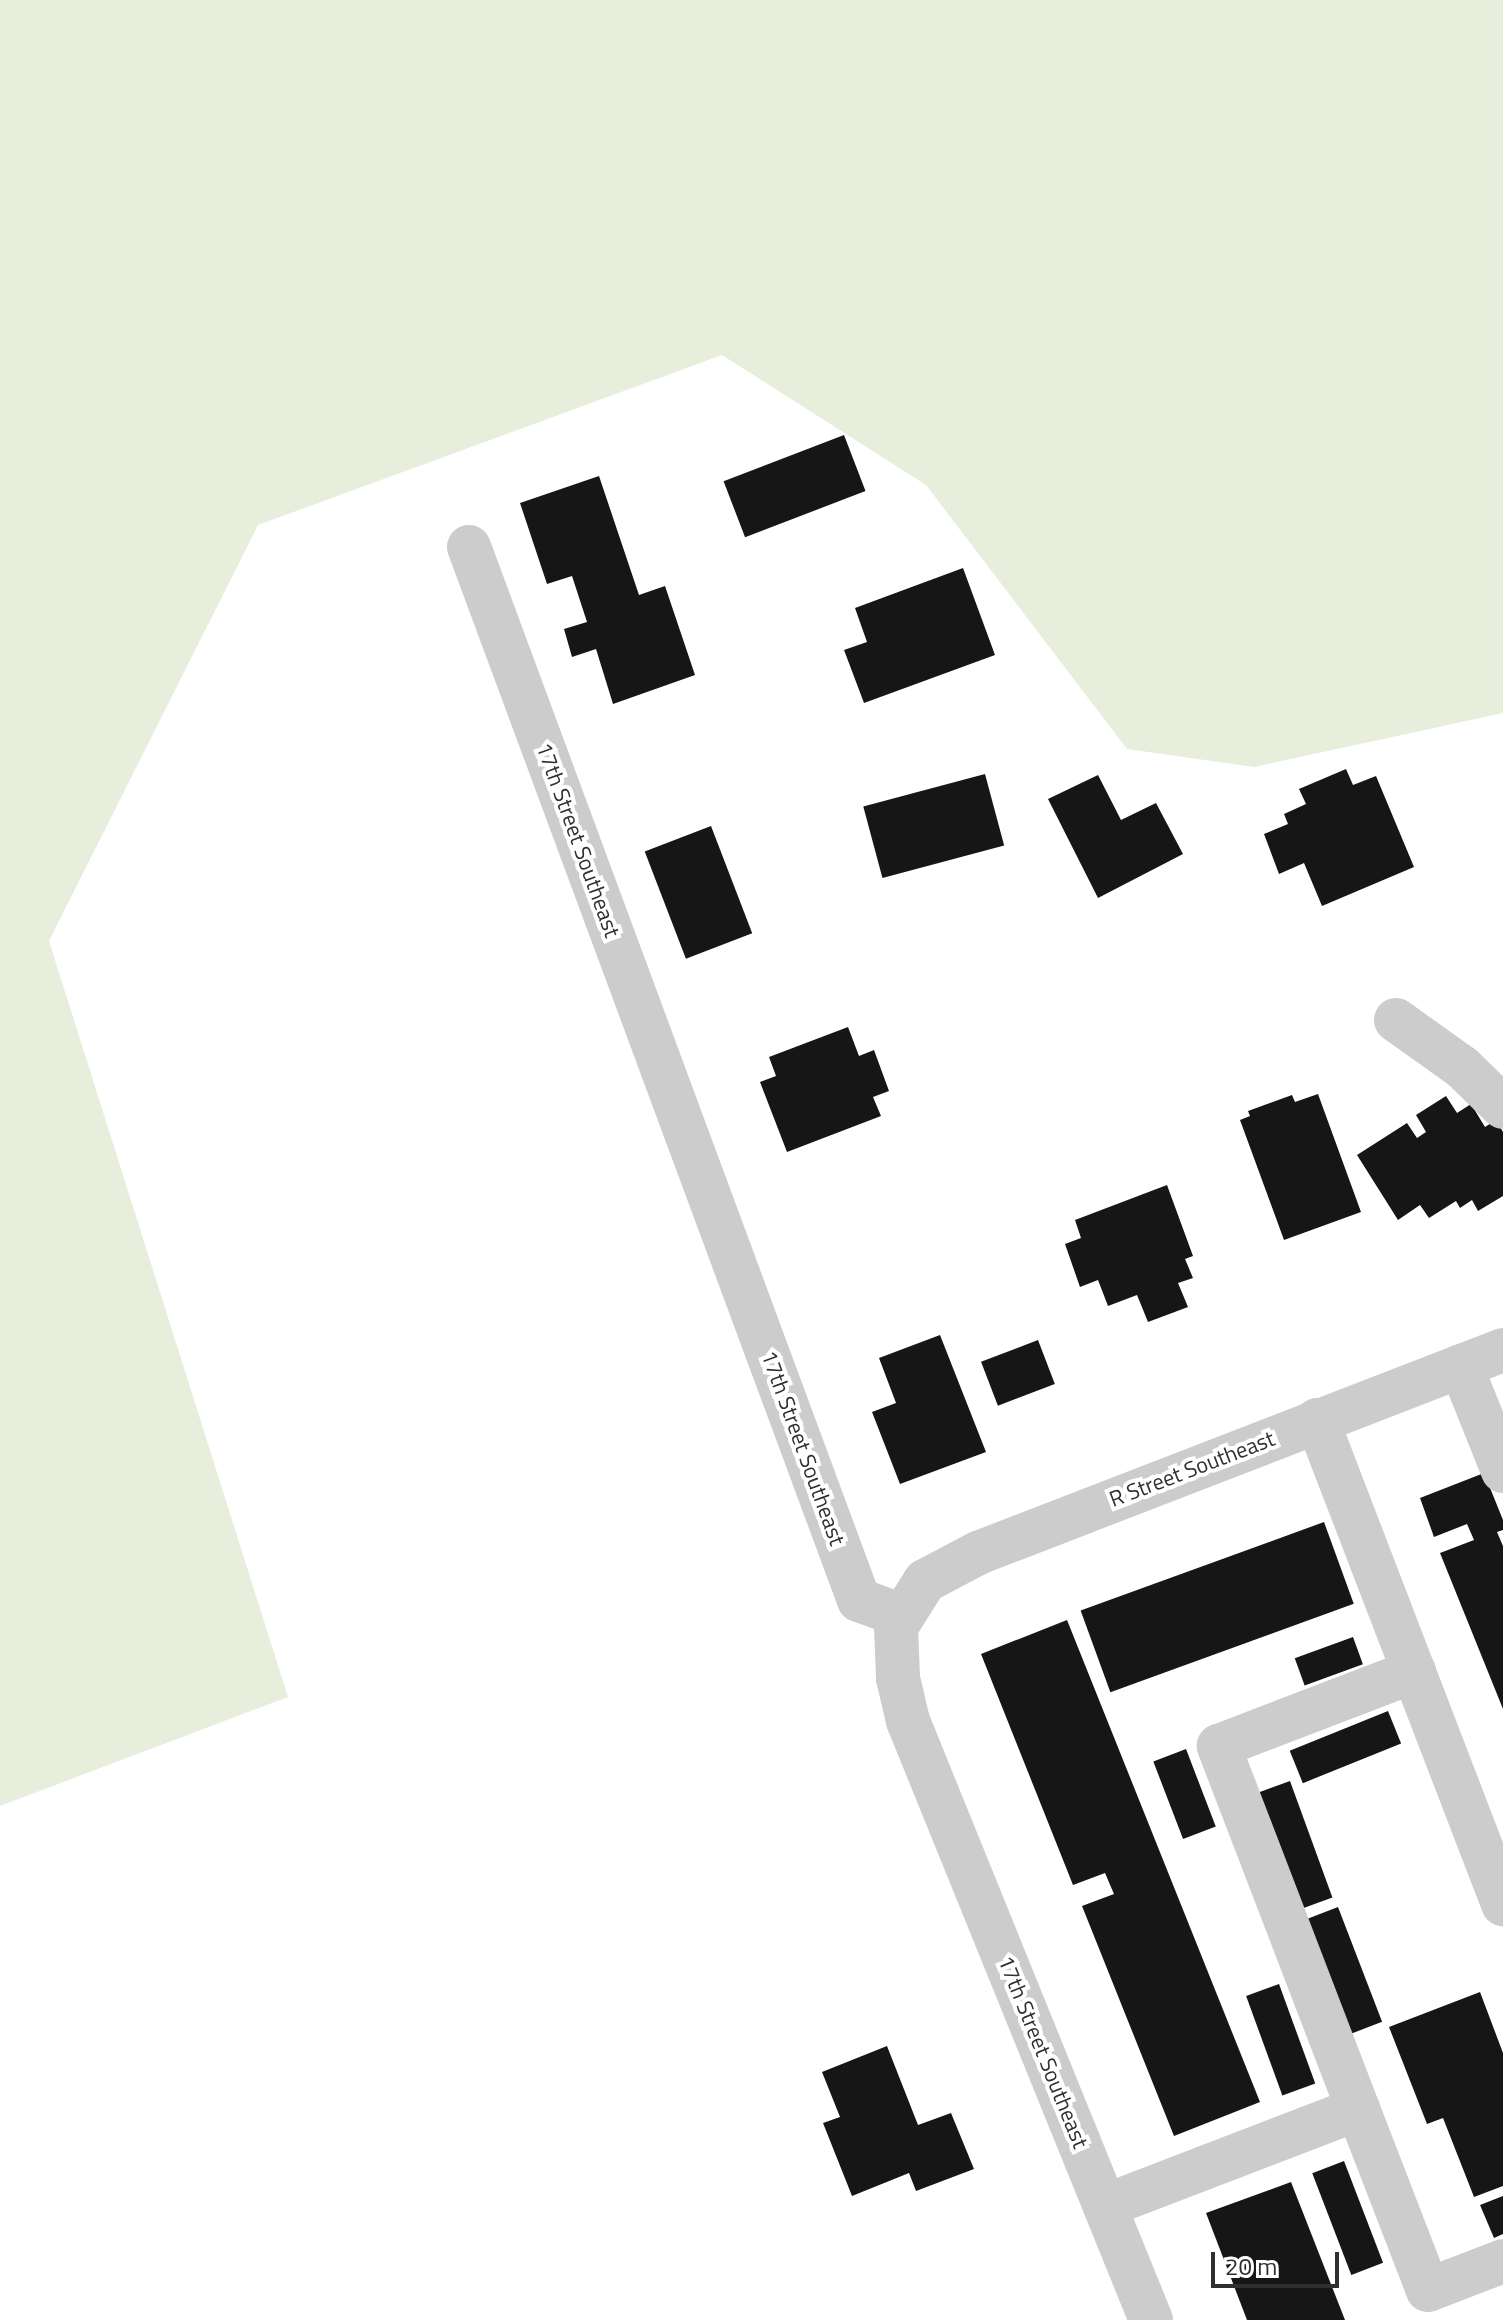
<!DOCTYPE html>
<style>
body{margin:0}
#map{position:relative;width:1503px;height:2320px;overflow:hidden;background:#fff;font-family:"Titillium Web",sans-serif}
div>[style]{position:absolute}
[style*='--x']{left:calc(var(--x)*1px);top:calc(var(--y)*1px);width:calc(var(--w)*1px);rotate:calc(var(--a)*1deg)}
.green>*{inset:0;background:#e7eedc}
.building>*{inset:0;background:#161616;transform-origin:0 0}
.minor>*{height:44px;margin:-22px;padding:0 22px;transform-origin:22px;border-radius:22px;background:#ccc}
span{translate:-50% -50%;white-space:nowrap;text-align:center;line-height:1.15;-webkit-text-stroke:8px #fff;paint-order:stroke}
.street-label{font-size:22px;color:#2f2f2f}
.scale{position:absolute;left:1211px;top:2252px;width:128px;height:36px;box-sizing:border-box;border:4px solid #2f2f2f;border-top:0;padding-left:10px;font-size:24px;line-height:28px;white-space:nowrap;color:#2f2f2f;-webkit-text-stroke:6px #fff;paint-order:stroke}
</style>
<div id="map">
<div class="green">
<div style="clip-path:polygon(0 0,1503px 0,1503px 713px,1254px 767px,1127px 749px,926px 485px,722px 355px,258px 525px,49px 941px,288px 1697px,0 1806px)"></div>
</div>
<div class="building">
<div style="left:844px;top:435px;width:60px;height:129px;rotate:69deg"></div>
<div style="clip-path:polygon(599px 476px,639px 595px,665px 586px,695px 675px,613px 704px,596px 649px,572px 657px,564px 629px,587px 622px,572px 576px,547px 584px,520px 503px)"></div>
<div style="clip-path:polygon(963px 568px,995px 655px,864px 703px,844px 650px,867px 642px,855px 608px)"></div>
<div style="clip-path:polygon(1346px 769px,1353px 785px,1376px 776px,1414px 867px,1322px 906px,1304px 863px,1279px 874px,1264px 834px,1288px 824px,1284px 814px,1306px 804px,1299px 789px)"></div>
<div style="left:985px;top:774px;width:74px;height:126px;rotate:75deg"></div>
<div style="clip-path:polygon(1098px 775px,1121px 820px,1156px 803px,1183px 854px,1098px 898px,1048px 799px)"></div>
<div style="left:711px;top:826px;width:115px;height:71px;rotate:69deg"></div>
<div style="clip-path:polygon(848px 1027px,859px 1056px,874px 1050px,889px 1091px,873px 1097px,881px 1116px,787px 1152px,760px 1082px,776px 1076px,769px 1057px)"></div>
<div style="clip-path:polygon(1318px 1094px,1361px 1212px,1284px 1240px,1240px 1120px,1250px 1116px,1248px 1111px,1292px 1095px,1295px 1102px)"></div>
<div style="clip-path:polygon(1446px 1096px,1457px 1113px,1471px 1104px,1485px 1127px,1496px 1120px,1503px 1132px,1503px 1196px,1478px 1211px,1472px 1200px,1460px 1208px,1456px 1201px,1429px 1218px,1420px 1205px,1398px 1220px,1357px 1155px,1407px 1123px,1417px 1138px,1426px 1132px,1416px 1115px)"></div>
<div style="clip-path:polygon(1167px 1185px,1193px 1256px,1185px 1259px,1193px 1278px,1178px 1283px,1188px 1307px,1148px 1322px,1137px 1295px,1108px 1306px,1098px 1280px,1080px 1287px,1065px 1244px,1081px 1238px,1075px 1220px)"></div>
<div style="clip-path:polygon(940px 1335px,986px 1452px,900px 1484px,872px 1412px,896px 1403px,879px 1358px)"></div>
<div style="left:1038px;top:1340px;width:47px;height:61px;rotate:69deg"></div>
<div style="clip-path:polygon(1484px 1473px,1503px 1520px,1503px 1530px,1497px 1532px,1503px 1546px,1503px 1709px,1440px 1553px,1474px 1540px,1467px 1524px,1434px 1537px,1420px 1498px)"></div>
<div style="left:1324px;top:1522px;width:87px;height:259px;rotate:70deg"></div>
<div style="clip-path:polygon(1067px 1620px,1260px 2102px,1174px 2136px,1082px 1906px,1114px 1894px,1105px 1873px,1073px 1885px,981px 1654px)"></div>
<div style="left:1353px;top:1637px;width:29px;height:62px;rotate:70deg"></div>
<div style="left:1388px;top:1711px;width:35px;height:106px;rotate:68deg"></div>
<div style="left:1186px;top:1749px;width:83px;height:35px;rotate:69deg"></div>
<div style="left:1290px;top:1781px;width:124px;height:35px;rotate:70deg"></div>
<div style="left:1338px;top:1907px;width:123px;height:34px;rotate:69deg"></div>
<div style="left:1279px;top:1984px;width:106px;height:35px;rotate:70deg"></div>
<div style="clip-path:polygon(1480px 1992px,1503px 2053px,1503px 2186px,1474px 2197px,1443px 2118px,1427px 2124px,1389px 2027px)"></div>
<div style="clip-path:polygon(887px 2046px,918px 2125px,951px 2113px,974px 2169px,916px 2191px,909px 2173px,852px 2196px,823px 2123px,840px 2117px,822px 2072px)"></div>
<div style="left:1344px;top:2161px;width:109px;height:34px;rotate:69deg"></div>
<div style="clip-path:polygon(1291px 2182px,1345px 2320px,1247px 2320px,1206px 2213px)"></div>
<div style="clip-path:polygon(1503px 2196px,1503px 2234px,1494px 2238px,1480px 2205px)"></div>
</div>
<div class="minor">
<div style="--x:469;--y:547;--w:1123;--a:69.68"></div>
<div style="--x:859;--y:1600;--w:44;--a:20.1"></div>
<div style="--x:1396;--y:1020;--w:81;--a:35.5"></div>
<div style="--x:1462;--y:1067;--w:57;--a:44.3"></div>
<div style="--x:1461;--y:1366;--w:113;--a:68.2"></div>
<div style="--x:1317;--y:1420;--w:519;--a:68.98"></div>
<div style="--x:1358;--y:2109;--w:389;--a:-111"></div>
<div style="--x:1219;--y:1746;--w:209;--a:-21"></div>
<div style="--x:1105;--y:2206;--w:271;--a:-21"></div>
<div style="--x:1358;--y:2109;--w:194;--a:68.9"></div>
<div style="--x:1428;--y:2290;--w:80;--a:-21.1"></div>
<div style="--x:1151;--y:2320;--w:646;--a:-112.08"></div>
<div style="--x:908;--y:1721;--w:44;--a:-103.1"></div>
<div style="--x:898;--y:1678;--w:51;--a:-92.2"></div>
<div style="--x:896;--y:1627;--w:54;--a:-57.8"></div>
<div style="--x:925;--y:1581;--w:60;--a:-27.8"></div>
<div style="--x:978;--y:1553;--w:563;--a:-21.14"></div>
</div>
<div class="street-label">
<span style="left:578px;top:840px;rotate:70deg">17th Street Southeast</span>
<span style="left:803px;top:1448px;rotate:70deg">17th Street Southeast</span>
<span style="left:1192px;top:1469px;rotate:-21deg">R Street Southeast</span>
<span style="left:1043px;top:2052px;rotate:68deg">17th Street Southeast</span>
</div>
<div class="scale">20 m</div>
</div>
